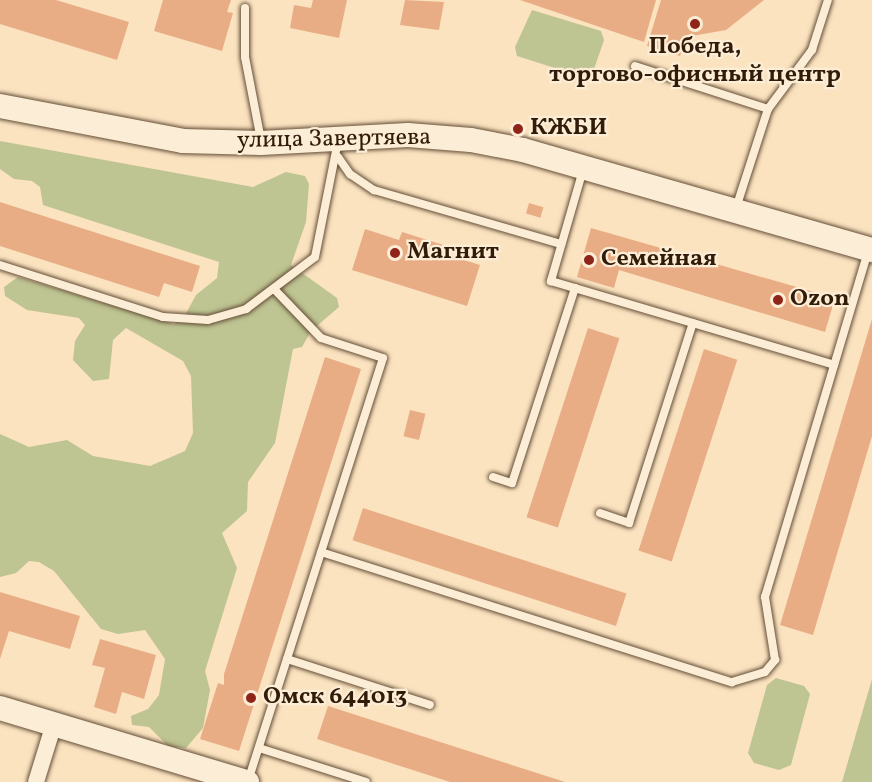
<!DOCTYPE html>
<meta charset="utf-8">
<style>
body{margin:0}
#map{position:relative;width:872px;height:782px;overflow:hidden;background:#fbe3c0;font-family:Vollkorn,serif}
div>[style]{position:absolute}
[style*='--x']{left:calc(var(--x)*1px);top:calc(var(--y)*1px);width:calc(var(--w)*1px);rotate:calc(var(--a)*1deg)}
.green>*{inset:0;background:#bec492}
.building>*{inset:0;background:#e9ad85;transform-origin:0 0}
.roads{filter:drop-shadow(0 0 2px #644e37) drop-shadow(0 0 2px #644e37)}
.lane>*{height:8px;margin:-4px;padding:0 4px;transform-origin:4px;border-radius:4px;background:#fcedd6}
.street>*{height:16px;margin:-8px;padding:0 8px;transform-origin:8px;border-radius:8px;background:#fcedd6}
.secondary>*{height:24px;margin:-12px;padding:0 12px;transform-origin:12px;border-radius:12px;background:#fcedd6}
.dots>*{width:16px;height:16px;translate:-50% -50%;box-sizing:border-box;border:3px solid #fcedd6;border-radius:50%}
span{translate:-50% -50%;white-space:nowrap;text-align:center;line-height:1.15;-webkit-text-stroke:4.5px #fcedd6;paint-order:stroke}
.poi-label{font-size:24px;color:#321c09;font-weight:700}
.left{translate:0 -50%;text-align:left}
.street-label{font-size:24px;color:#321c09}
</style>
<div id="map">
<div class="green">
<div style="clip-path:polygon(532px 10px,601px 31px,604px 40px,592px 75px,583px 77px,517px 56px,515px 47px)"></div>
<div style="clip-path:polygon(0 141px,253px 187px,286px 172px,305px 176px,309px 184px,306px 222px,291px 265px,337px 298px,339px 307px,311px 331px,302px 347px,293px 349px,275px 443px,248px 482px,247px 511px,222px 533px,237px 568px,205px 671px,210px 690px,203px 728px,186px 748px,168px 746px,149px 727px,132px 725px,131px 716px,148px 709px,159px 695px,165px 659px,145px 630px,118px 634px,101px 629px,54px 571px,39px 562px,29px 561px,16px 573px,0 577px,0 434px,29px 447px,67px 440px,93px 456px,150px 466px,185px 451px,193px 433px,191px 376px,183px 361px,126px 328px,113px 340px,109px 379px,93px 381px,73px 360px,75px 341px,85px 325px,79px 318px,27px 310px,5px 296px,4px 287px,18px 277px,174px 324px,183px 319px,196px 295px,217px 278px,219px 262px,43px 205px,40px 187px,32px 181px,14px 179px,0 169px)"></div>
<div style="clip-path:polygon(776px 678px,804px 686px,810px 694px,791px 765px,779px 770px,754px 763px,748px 753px,767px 685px)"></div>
<div style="clip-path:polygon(872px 679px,872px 782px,842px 782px)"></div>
</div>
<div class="building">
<div style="clip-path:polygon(0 0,56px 0,129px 22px,117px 60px,0 24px)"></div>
<div style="clip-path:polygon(163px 0,231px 0,227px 12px,233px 13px,222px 51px,154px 31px)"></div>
<div style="clip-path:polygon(313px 0,347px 0,339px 38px,290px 28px,294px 5px,311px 8px)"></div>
<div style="clip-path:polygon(405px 0,444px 2px,439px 30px,400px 25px)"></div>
<div style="clip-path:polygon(520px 0,656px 0,644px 42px)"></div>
<div style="clip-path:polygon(661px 0,764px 0,726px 30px,686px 37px,680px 56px,647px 46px)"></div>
<div style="clip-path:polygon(0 202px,200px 266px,192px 292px,164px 283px,159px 297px,0 246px)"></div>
<div style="left:529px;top:203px;width:15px;height:11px;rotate:16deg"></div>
<div style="clip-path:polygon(591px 228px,835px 298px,825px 332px,619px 270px,614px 288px,577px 277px)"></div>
<div style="clip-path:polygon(365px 229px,399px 240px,402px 232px,450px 247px,448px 255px,480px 265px,467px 306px,352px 270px)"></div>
<div style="clip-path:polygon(872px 319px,872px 436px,813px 635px,780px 625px)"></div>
<div style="left:588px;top:328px;width:33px;height:199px;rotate:18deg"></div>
<div style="left:704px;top:349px;width:35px;height:212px;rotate:18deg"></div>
<div style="clip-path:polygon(325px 357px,361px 369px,239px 751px,200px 739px,218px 683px,224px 685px,224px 674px)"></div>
<div style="left:410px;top:410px;width:16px;height:27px;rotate:14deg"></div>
<div style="left:363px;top:508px;width:277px;height:34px;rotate:18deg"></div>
<div style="clip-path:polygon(0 592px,80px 616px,70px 649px,9px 631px,0 659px)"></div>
<div style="clip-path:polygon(100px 639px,156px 655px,144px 699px,122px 692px,116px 714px,94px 707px,105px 668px,92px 665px)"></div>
<div style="clip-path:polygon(328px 706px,565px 782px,450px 782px,341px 747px,317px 739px)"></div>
</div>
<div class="roads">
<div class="lane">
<div style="--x:245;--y:8;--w:49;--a:90"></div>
<div style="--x:245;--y:57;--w:85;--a:79.1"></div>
<div style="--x:635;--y:66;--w:140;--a:17.9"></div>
<div style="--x:338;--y:157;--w:21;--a:55"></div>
<div style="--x:350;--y:174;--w:29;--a:34"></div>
<div style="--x:374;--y:190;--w:195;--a:16.1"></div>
<div style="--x:583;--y:170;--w:116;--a:106.1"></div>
<div style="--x:551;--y:281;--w:295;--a:16.5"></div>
<div style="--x:736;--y:208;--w:104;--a:-72.1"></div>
<div style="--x:768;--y:109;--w:74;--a:-53.3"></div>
<div style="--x:812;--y:50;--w:52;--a:-72.3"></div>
<div style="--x:0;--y:265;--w:171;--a:17.7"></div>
<div style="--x:163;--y:317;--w:45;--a:3.8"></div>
<div style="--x:208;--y:320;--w:40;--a:-16"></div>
<div style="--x:246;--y:309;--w:86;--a:-37"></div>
<div style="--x:315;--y:257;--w:118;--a:-78.8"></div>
<div style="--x:275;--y:290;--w:66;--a:46.2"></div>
<div style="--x:321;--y:338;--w:65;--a:17.9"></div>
<div style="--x:383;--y:358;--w:316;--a:107.7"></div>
<div style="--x:493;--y:477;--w:20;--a:18"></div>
<div style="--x:512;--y:483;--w:205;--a:-72.1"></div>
<div style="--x:600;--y:513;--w:31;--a:19"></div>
<div style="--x:629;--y:523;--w:210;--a:-72.3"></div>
<div style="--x:321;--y:552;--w:431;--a:17.6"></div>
<div style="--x:732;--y:682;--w:34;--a:-17"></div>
<div style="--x:765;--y:672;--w:16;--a:-50"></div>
<div style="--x:775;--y:660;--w:64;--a:-99"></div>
<div style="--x:765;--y:597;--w:360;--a:-73.4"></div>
<div style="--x:259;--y:748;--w:112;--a:17.6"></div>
<div style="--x:248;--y:781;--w:128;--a:-72.3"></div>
<div style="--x:287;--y:659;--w:150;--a:17.8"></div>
</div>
<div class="street">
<div style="--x:36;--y:782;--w:61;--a:-72.8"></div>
</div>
<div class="secondary">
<div style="--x:0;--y:106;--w:186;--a:10.8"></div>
<div style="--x:183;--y:141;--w:78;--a:1.5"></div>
<div style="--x:261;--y:143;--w:147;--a:-3.1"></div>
<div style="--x:408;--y:135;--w:63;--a:4.5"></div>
<div style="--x:471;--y:140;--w:53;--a:10.9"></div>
<div style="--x:523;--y:150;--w:363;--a:16"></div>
<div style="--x:0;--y:708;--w:258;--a:16.7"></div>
</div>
</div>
<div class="dots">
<div style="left:695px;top:24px;background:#8f2418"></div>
<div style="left:518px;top:129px;background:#8f2418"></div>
<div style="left:395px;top:253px;background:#8f2418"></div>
<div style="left:589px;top:260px;background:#8f2418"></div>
<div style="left:778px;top:300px;background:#8f2418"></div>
<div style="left:251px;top:698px;background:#8f2418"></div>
</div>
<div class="poi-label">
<span style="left:695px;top:62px">Победа,<br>торгово-офисный центр</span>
<span class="left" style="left:530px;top:129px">КЖБИ</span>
<span class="left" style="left:407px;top:253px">Магнит</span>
<span class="left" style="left:601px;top:260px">Семейная</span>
<span class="left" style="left:790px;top:300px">Ozon</span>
<span class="left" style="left:263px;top:698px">Омск 644013</span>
</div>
<div class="street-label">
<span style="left:334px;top:140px;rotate:-1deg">улица Завертяева</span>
</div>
</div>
